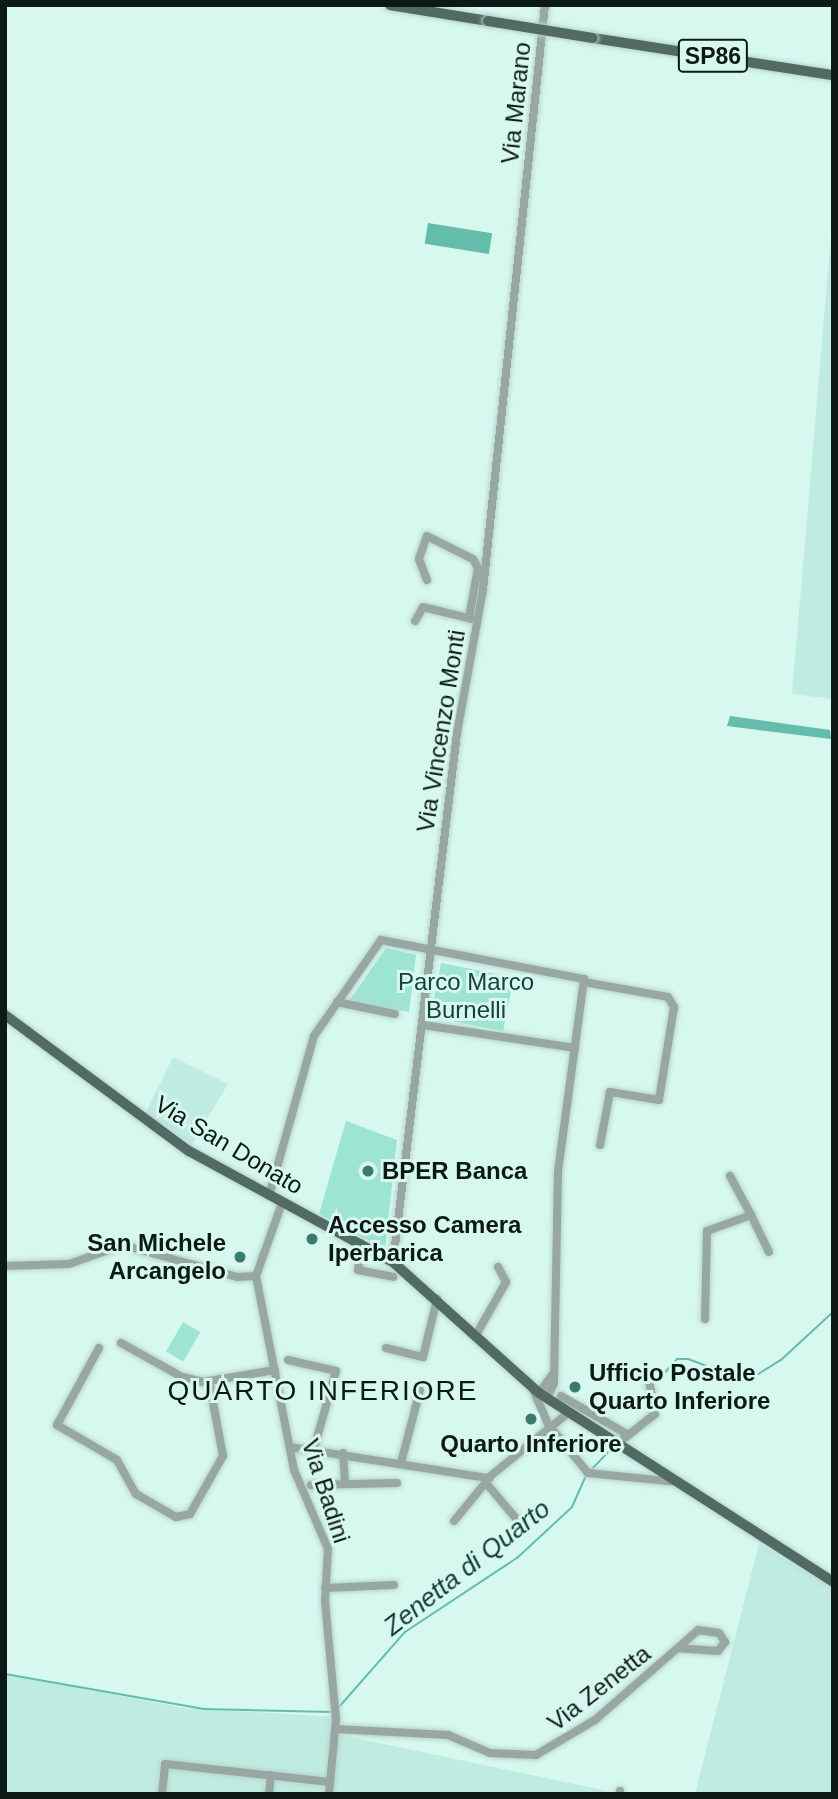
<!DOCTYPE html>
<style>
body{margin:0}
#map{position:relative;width:838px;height:1799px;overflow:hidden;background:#d6f8ef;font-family:Arial,sans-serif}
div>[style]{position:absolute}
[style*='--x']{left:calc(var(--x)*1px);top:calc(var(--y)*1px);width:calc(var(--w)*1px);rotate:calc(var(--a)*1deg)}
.built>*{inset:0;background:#c0ebe0}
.green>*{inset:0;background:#9ee4d3;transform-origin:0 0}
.water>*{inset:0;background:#64bdaa;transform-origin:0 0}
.stream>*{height:2px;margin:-1px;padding:0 1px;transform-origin:1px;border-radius:1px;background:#64bdaa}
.roads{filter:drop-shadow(0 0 2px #b6d4cc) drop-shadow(0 0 2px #b6d4cc)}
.minor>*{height:8px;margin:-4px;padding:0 4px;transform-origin:4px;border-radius:4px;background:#99a7a3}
.major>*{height:10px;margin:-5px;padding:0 5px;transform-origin:5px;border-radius:5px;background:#516b64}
.bridges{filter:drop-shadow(0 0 2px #b6d4cc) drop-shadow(0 0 2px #b6d4cc)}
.major-bridge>*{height:10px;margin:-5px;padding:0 5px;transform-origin:5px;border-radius:5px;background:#516b64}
.dots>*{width:19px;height:19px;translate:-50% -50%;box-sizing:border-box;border:4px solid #d6f8ef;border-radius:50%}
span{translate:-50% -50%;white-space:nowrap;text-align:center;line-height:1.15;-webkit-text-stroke:6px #d6f8ef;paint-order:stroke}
.shield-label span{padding:2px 5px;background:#d6f8ef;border:2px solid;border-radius:5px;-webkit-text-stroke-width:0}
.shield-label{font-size:23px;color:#0d1916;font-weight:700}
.street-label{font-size:24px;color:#0d1916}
.park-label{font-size:24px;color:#184139}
.poi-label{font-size:24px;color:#0d1916;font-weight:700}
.left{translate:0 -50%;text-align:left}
.right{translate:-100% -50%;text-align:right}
.water-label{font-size:26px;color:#113b32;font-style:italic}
.quarter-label{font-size:28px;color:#0d1916;letter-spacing:2px}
.frame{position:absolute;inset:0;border:7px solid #0d1916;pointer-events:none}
</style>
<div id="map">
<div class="built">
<div style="clip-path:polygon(833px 213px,833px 699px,792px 694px)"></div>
<div style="clip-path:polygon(173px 1057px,228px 1084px,192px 1144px,145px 1114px)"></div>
<div style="clip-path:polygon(759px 1544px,833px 1589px,833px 1794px,695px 1794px)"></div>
<div style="clip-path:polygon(7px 1674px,185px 1708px,337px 1717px,336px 1734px,622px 1794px,5px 1794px)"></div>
</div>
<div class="green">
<div style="clip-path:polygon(386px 948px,416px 955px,409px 1012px,349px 1001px)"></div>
<div style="left:441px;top:963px;width:74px;height:55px;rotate:11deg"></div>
<div style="clip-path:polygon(346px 1121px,397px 1140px,385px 1249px,319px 1214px)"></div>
<div style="left:183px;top:1322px;width:20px;height:34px;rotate:30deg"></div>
</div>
<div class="water">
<div style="left:428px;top:223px;width:65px;height:21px;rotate:9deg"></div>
<div style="clip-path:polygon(730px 716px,830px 730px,831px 739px,727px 726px)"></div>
</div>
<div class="stream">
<div style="--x:660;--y:1378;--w:25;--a:-48"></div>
<div style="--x:677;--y:1359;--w:11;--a:0"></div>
<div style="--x:688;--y:1359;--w:63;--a:20.4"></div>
<div style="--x:747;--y:1381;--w:40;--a:-32"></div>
<div style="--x:781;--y:1360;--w:71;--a:-42.7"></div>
<div style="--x:590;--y:1471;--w:30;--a:-46"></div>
<div style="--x:5;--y:1674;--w:202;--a:10"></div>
<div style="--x:204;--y:1709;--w:128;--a:1.3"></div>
<div style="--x:339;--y:1707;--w:100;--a:-48.7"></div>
<div style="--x:405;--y:1632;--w:134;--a:-33.5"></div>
<div style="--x:517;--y:1558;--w:75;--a:-42.8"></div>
<div style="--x:572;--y:1507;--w:35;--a:-66"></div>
</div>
<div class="roads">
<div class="minor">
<div style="--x:427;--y:580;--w:22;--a:-111"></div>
<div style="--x:419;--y:559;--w:24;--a:-71"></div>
<div style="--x:427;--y:536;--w:51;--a:26.6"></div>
<div style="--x:473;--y:559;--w:10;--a:61"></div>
<div style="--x:478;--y:568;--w:51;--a:100.2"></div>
<div style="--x:415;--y:621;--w:16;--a:-60"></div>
<div style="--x:423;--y:607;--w:50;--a:13.8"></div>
<div style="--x:584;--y:982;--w:85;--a:10.1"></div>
<div style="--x:668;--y:997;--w:12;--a:59"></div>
<div style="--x:674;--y:1007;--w:94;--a:99.2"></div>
<div style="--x:659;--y:1100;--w:50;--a:-170.7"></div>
<div style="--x:610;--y:1092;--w:54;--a:100.7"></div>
<div style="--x:337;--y:1002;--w:59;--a:11.7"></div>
<div style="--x:423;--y:1025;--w:154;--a:8.6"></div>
<div style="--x:730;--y:1176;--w:44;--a:61.7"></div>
<div style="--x:269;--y:1196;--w:166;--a:-74.3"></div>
<div style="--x:314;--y:1036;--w:117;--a:-55.1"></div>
<div style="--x:381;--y:940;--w:207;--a:10.9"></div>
<div style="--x:584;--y:979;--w:195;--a:97.7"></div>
<div style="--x:558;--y:1172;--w:211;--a:91.1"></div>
<div style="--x:554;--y:1383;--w:17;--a:115"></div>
<div style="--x:282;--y:1203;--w:77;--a:109.6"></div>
<div style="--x:256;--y:1276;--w:198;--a:78.9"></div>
<div style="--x:294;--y:1470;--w:86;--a:66.7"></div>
<div style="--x:328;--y:1549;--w:52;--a:93.3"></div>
<div style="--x:325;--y:1601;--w:119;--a:84.7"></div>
<div style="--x:336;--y:1719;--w:75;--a:95.3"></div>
<div style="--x:361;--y:1243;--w:27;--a:96"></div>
<div style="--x:358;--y:1270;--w:36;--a:11"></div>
<div style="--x:393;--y:1262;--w:533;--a:-83.1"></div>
<div style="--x:457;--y:733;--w:145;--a:-79.7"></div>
<div style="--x:483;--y:590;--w:588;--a:-83.95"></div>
<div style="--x:5;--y:1266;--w:64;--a:-1.8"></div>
<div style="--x:69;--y:1264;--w:57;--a:-19.4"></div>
<div style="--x:123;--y:1245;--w:118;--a:15.7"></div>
<div style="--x:237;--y:1277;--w:19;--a:-3"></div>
<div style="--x:705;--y:1319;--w:88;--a:-88.7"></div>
<div style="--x:707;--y:1231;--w:47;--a:-20"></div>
<div style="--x:751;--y:1215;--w:41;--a:64.1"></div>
<div style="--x:476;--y:1335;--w:61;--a:-60.5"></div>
<div style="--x:506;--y:1282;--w:17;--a:-118"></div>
<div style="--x:121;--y:1343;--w:70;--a:29.1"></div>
<div style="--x:182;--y:1377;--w:22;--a:13"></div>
<div style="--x:203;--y:1382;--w:73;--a:-9.5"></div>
<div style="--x:99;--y:1348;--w:88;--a:118.6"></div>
<div style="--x:57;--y:1425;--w:69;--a:30.3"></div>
<div style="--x:117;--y:1460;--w:39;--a:61"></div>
<div style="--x:136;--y:1494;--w:46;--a:29.9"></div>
<div style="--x:176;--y:1517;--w:14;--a:-12"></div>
<div style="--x:190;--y:1514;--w:67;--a:-60.4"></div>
<div style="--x:223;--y:1456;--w:76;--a:-100.6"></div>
<div style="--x:386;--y:1348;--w:38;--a:14"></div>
<div style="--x:423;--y:1357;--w:60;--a:-76.4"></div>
<div style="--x:288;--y:1360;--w:49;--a:12.9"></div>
<div style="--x:336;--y:1371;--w:80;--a:105.9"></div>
<div style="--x:532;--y:1387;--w:40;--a:66.6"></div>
<div style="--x:548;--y:1424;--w:63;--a:50.8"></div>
<div style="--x:588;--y:1473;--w:88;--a:5.8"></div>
<div style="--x:539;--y:1393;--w:22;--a:-54"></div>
<div style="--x:561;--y:1396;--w:74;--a:30"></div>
<div style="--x:617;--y:1444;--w:48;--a:-38.3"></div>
<div style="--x:655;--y:1414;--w:40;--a:-100"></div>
<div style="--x:290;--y:1447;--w:200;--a:8.9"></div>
<div style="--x:488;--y:1478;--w:103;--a:-39.1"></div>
<div style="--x:343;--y:1453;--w:30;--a:86"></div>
<div style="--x:401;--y:1463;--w:75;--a:-75.4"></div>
<div style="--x:486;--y:1483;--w:51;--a:49.8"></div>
<div style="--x:311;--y:1485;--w:86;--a:-1.3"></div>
<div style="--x:454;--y:1521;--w:58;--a:-50.6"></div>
<div style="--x:325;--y:1588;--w:69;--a:-2.5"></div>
<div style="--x:335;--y:1729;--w:113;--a:3"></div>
<div style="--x:448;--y:1735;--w:46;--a:23.2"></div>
<div style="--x:490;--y:1753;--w:46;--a:2.5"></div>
<div style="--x:536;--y:1755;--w:69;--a:-30.7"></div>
<div style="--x:595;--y:1720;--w:137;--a:-41.1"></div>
<div style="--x:698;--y:1630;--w:21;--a:8"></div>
<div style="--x:719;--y:1633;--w:11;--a:56"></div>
<div style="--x:725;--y:1642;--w:11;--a:128"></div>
<div style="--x:718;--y:1651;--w:39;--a:-176"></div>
<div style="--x:162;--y:1794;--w:30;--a:-84"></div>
<div style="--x:165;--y:1764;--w:166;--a:6.2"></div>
<div style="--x:269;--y:1794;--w:19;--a:-84"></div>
<div style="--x:620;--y:1794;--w:3;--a:-90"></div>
</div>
<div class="major">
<div style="--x:390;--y:5;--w:99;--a:9.3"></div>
<div style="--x:593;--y:38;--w:243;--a:8.8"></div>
<div style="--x:5;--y:1015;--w:229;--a:36.5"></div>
<div style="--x:189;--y:1151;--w:232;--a:28.6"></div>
<div style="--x:393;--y:1262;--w:196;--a:41.9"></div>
<div style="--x:539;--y:1393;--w:350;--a:32.7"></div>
</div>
</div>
<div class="bridges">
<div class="major-bridge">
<div style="--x:488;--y:21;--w:106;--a:9.2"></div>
</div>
</div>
<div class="dots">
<div style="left:368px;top:1171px;background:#397c6e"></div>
<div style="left:312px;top:1239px;background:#397c6e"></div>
<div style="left:240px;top:1257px;background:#397c6e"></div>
<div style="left:575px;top:1387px;background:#397c6e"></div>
<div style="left:531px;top:1419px;background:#397c6e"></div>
</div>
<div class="shield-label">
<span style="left:713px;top:56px">SP86</span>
</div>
<div class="street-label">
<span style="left:516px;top:103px;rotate:-84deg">Via Marano</span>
<span style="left:441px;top:731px;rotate:-81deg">Via Vincenzo Monti</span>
<span style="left:229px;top:1145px;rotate:31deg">Via San Donato</span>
<span style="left:326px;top:1491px;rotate:72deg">Via Badini</span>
<span style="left:599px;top:1688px;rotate:-38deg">Via Zenetta</span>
</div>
<div class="park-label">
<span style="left:466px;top:996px">Parco Marco<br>Burnelli</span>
</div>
<div class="poi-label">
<span class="left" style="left:382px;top:1171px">BPER Banca</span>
<span class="left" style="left:328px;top:1239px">Accesso Camera<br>Iperbarica</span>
<span class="right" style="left:226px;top:1257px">San Michele<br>Arcangelo</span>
<span class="left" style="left:589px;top:1387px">Ufficio Postale<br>Quarto Inferiore</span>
<span style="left:531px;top:1444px">Quarto Inferiore</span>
</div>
<div class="water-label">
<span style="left:467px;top:1568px;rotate:-38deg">Zenetta di Quarto</span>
</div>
<div class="quarter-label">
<span style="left:323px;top:1391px">QUARTO INFERIORE</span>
</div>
<div class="frame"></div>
</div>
